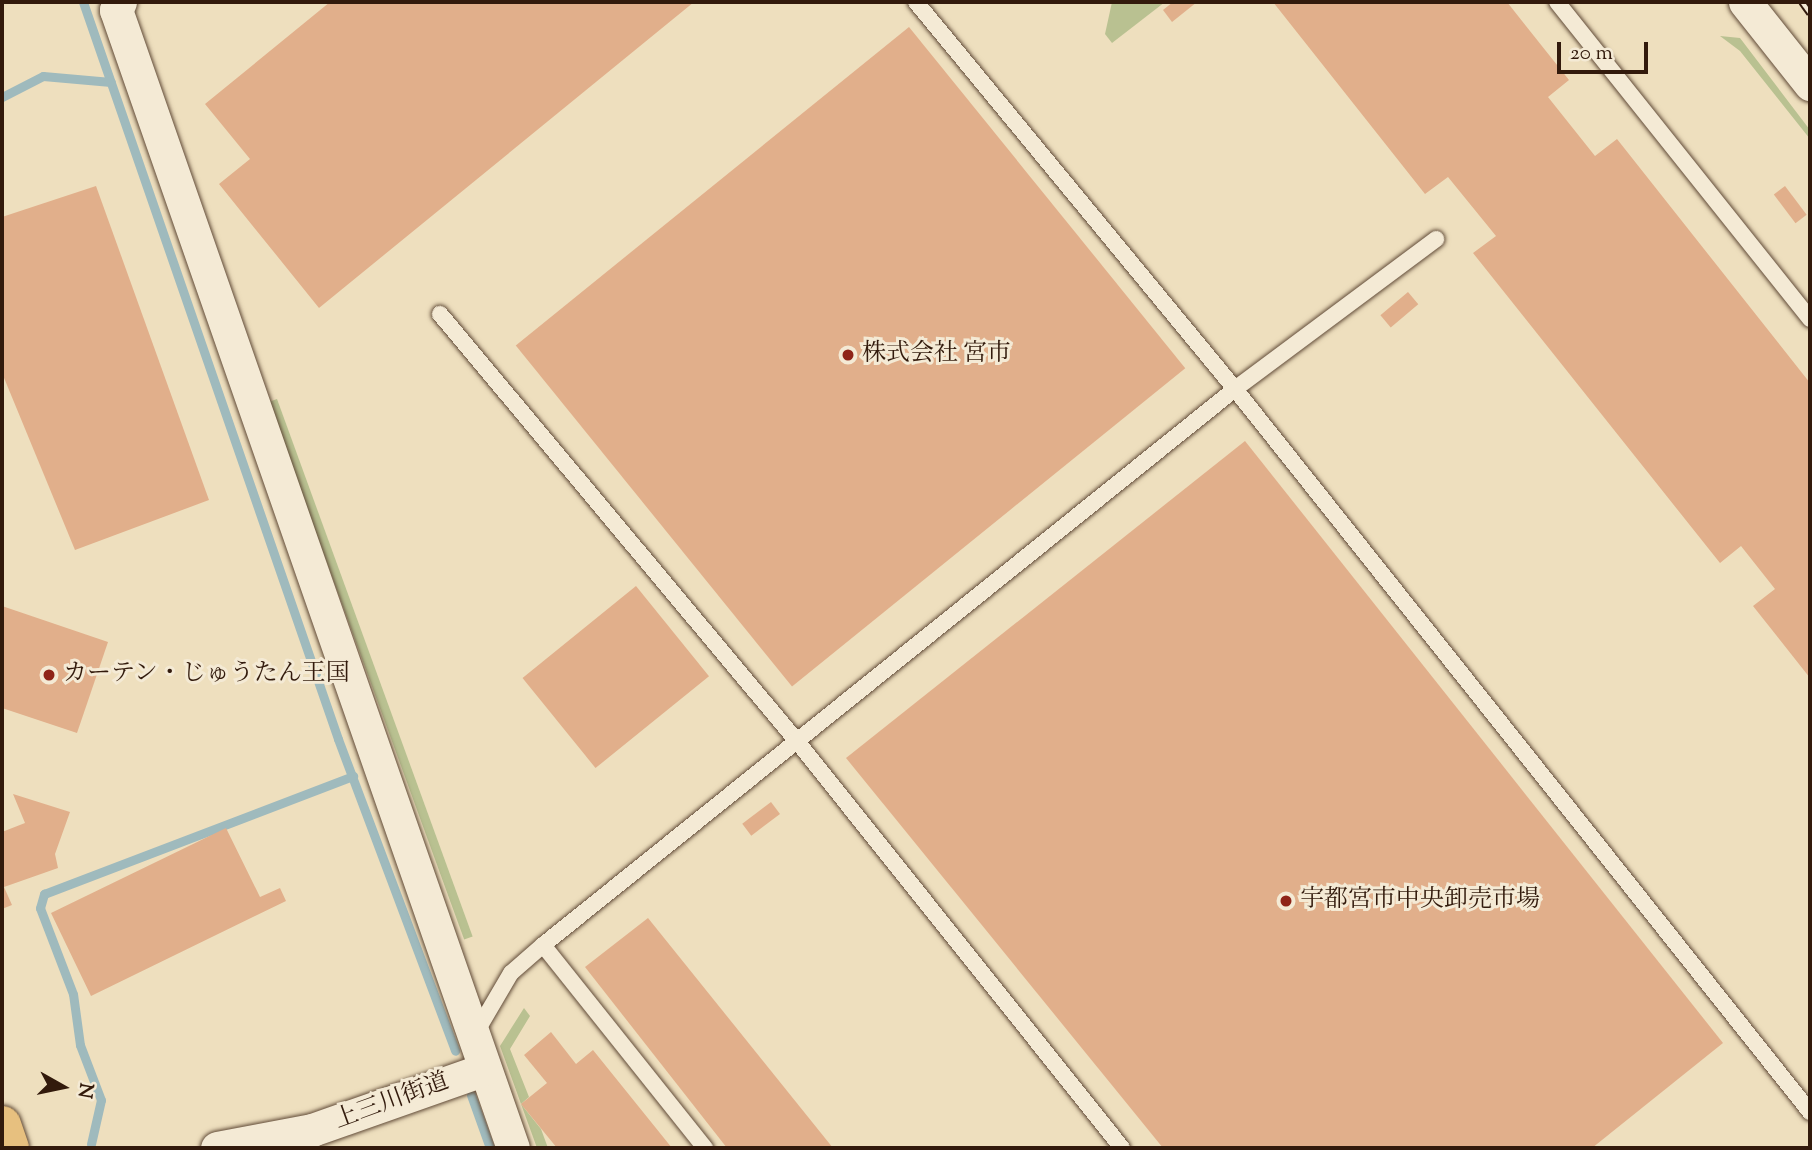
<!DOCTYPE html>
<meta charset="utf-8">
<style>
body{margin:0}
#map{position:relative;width:1812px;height:1150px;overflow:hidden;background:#eedfbe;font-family:"Sorts Mill Goudy","Noto Serif JP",serif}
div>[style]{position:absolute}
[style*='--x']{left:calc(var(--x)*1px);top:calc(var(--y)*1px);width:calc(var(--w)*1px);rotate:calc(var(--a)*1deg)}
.green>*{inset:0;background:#b9c191;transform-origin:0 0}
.stream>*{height:9px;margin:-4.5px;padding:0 4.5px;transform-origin:4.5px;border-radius:4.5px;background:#9fbabd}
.building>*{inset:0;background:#e1af8b;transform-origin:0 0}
.roads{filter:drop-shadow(0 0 2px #614b38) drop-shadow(0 0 2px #614b38)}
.lane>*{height:16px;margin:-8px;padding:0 8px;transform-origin:8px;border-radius:8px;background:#f4ead5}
.street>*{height:33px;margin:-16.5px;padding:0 16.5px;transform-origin:16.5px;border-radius:16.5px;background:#f4ead5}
.highway>*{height:38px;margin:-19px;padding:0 19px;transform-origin:19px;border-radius:19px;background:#e7c07f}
.rail>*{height:8px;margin-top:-4px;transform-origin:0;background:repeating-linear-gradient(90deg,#f4ead5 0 16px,#321a0c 0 32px);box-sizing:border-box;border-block:2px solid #321a0c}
.dots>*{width:19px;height:19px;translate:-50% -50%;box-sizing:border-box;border:4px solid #f4ead5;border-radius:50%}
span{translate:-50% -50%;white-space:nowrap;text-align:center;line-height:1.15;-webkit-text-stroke:6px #f4ead5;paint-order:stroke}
.poi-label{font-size:24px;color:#321a0c}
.left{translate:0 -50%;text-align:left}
.street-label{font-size:24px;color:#321a0c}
.frame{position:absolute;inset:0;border:4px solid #321a0c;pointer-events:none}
.north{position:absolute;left:28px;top:1052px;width:70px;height:70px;-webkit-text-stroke:5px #f4ead5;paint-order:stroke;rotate:99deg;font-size:19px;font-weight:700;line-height:28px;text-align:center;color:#321a0c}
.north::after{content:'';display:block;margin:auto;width:24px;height:32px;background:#321a0c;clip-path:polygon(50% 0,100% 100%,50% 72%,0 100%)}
.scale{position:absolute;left:1557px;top:42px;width:91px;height:32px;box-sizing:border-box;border:4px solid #321a0c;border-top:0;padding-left:9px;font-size:21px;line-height:24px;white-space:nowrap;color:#321a0c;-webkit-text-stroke:5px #f4ead5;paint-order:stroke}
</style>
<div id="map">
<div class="green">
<div style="clip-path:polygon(1112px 2px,1165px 2px,1112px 43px,1105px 34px)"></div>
<div style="clip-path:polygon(1720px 36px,1740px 38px,1810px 130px,1810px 139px,1740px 51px)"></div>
<div style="left:277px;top:399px;width:572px;height:9px;rotate:70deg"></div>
<div style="clip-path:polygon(524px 1008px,530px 1016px,510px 1049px,529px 1097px,521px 1104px,541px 1129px,548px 1148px,537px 1148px,500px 1046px)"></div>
</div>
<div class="stream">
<div style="--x:83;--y:2;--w:780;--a:70.91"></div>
<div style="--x:338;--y:739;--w:333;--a:69.4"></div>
<div style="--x:2;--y:97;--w:46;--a:-27.1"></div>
<div style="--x:43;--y:76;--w:68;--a:5"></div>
<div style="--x:471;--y:1095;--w:56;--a:70.3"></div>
<div style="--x:91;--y:1144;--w:45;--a:-77.2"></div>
<div style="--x:101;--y:1100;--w:59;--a:-110.9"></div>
<div style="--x:80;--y:1045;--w:51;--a:-97.8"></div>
<div style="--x:73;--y:994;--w:92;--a:-111"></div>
<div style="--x:40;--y:908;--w:15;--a:-74"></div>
<div style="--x:44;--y:894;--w:331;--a:-20.9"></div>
</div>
<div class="building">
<div style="clip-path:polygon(330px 2px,694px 2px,319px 308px,219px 184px,250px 159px,205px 104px)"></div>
<div style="clip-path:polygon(1173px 2px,1197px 2px,1172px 22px,1163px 10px)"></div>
<div style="clip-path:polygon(1273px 2px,1507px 2px,1569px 80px,1548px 97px,1595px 156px,1617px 139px,1810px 383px,1810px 678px,1753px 606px,1775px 589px,1741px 546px,1720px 563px,1473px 253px,1496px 236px,1448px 177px,1425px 194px)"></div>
<div style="left:909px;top:27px;width:439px;height:506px;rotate:51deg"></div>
<div style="clip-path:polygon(96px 186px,209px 500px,75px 550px,2px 373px,2px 217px)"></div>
<div style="left:1785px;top:186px;width:36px;height:14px;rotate:53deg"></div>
<div style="left:1408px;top:292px;width:16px;height:36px;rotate:50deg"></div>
<div style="clip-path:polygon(1245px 441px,1723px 1043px,1592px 1148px,1163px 1148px,846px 758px)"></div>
<div style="left:636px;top:586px;width:116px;height:146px;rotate:51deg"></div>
<div style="clip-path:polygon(2px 606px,108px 642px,77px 733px,2px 708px)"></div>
<div style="clip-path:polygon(13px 794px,70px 812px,55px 854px,58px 868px,4px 887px,12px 905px,2px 909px,2px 832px,25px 823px)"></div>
<div style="left:771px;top:802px;width:15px;height:36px;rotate:53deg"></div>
<div style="clip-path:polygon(226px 828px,260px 897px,280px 888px,286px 901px,91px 996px,51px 913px)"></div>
<div style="clip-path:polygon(648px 918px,833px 1148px,727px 1148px,585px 967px)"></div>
<div style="clip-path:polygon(551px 1032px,576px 1064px,593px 1050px,672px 1148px,557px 1148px,521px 1104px,547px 1083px,524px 1055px)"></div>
</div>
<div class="roads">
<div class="lane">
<div style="--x:916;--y:2;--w:502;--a:50.5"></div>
<div style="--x:1235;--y:389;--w:924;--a:51.5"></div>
<div style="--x:1557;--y:2;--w:406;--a:51.4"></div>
<div style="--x:440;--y:314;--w:555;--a:50.12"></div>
<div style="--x:796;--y:740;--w:522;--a:51.37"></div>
<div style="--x:543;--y:945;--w:260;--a:51.4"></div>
<div style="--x:474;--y:1036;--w:73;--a:-59.6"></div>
<div style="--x:511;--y:973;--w:43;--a:-41.2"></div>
<div style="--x:543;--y:945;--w:888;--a:-38.78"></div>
<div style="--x:1235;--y:389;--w:251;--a:-36.7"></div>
</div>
<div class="street">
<div style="--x:120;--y:2;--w:9;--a:117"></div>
<div style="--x:116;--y:10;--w:1205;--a:70.77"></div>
<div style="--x:1745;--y:2;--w:105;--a:51.6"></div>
<div style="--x:217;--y:1148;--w:97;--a:-10.7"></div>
<div style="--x:312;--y:1130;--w:183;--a:-19.4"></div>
</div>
<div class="highway">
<div style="--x:2;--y:1125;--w:24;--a:71"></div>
</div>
</div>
<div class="rail">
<div style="--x:1802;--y:2;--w:14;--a:54"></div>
</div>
<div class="dots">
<div style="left:848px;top:355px;background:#8f2418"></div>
<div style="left:49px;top:675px;background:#8f2418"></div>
<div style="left:1286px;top:901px;background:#8f2418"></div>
</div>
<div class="poi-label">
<span class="left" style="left:862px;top:355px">株式会社 宮市</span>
<span class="left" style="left:63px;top:675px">カーテン・じゅうたん王国</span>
<span class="left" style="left:1300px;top:901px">宇都宮市中央卸売市場</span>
</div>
<div class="street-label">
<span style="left:392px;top:1102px;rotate:-20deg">上三川街道</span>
</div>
<div class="frame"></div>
<div class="north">N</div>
<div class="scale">20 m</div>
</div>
